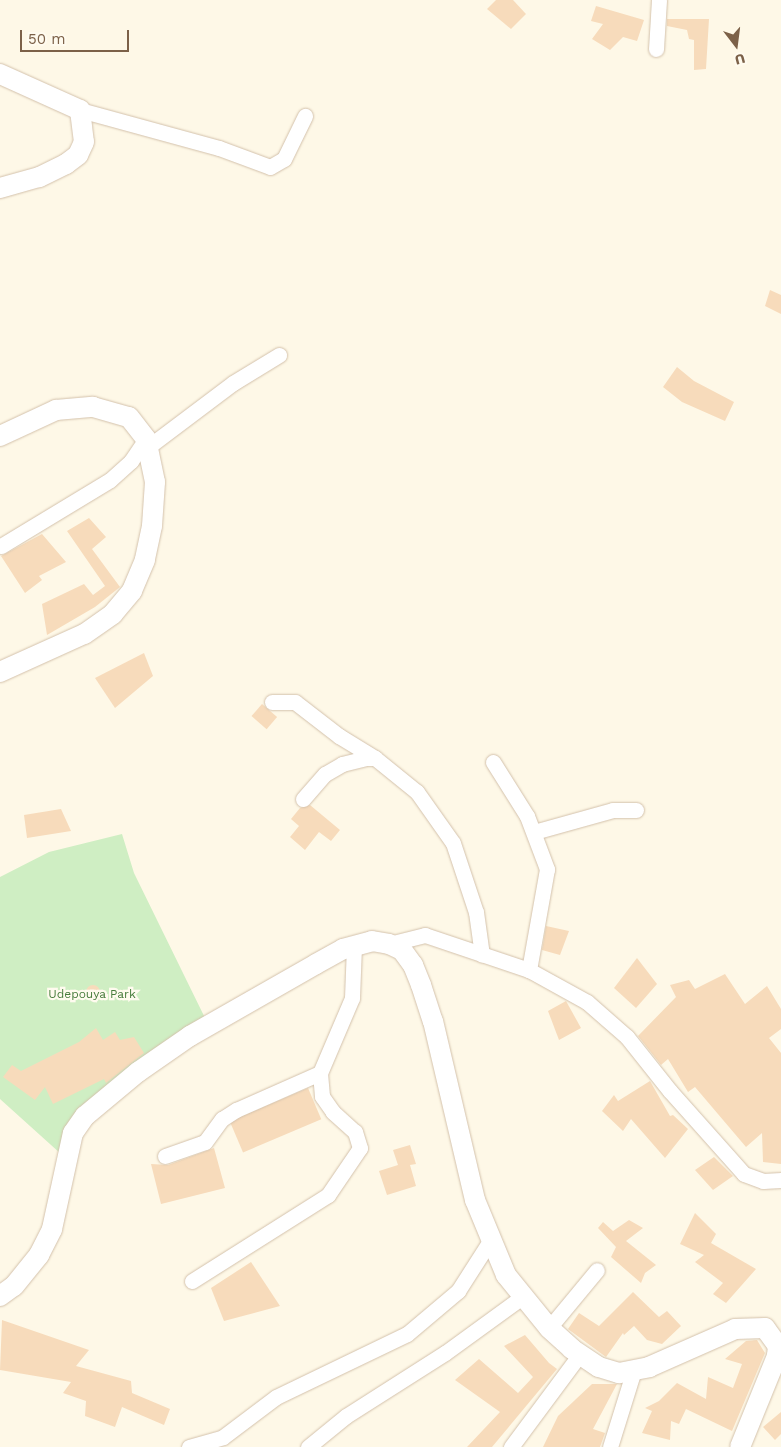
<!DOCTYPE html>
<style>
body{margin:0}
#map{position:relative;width:781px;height:1447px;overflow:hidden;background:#fef8e7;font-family:"Work Sans",sans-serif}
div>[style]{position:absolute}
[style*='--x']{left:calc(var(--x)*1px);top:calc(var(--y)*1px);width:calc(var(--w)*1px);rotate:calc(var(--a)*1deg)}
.green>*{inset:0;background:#cfeec3}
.building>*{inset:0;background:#f7dbbb;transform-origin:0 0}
.round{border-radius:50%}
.roads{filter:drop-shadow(0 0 1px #d3c1ab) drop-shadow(0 0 1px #d3c1ab)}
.street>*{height:15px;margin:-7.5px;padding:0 7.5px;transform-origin:7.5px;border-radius:7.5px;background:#fff}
.secondary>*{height:20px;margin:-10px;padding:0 10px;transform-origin:10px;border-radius:10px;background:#fff}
span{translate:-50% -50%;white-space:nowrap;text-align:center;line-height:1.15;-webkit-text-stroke:4.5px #fffbef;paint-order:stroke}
.park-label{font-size:12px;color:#477c3c}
.north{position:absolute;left:711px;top:20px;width:50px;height:50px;-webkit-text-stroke:4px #fffbef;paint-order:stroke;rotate:165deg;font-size:14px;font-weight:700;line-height:20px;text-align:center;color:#7c6148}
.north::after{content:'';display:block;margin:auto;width:18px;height:22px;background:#7c6148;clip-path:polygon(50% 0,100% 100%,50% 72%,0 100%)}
.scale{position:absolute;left:20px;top:30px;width:109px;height:22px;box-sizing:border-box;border:2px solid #7c6148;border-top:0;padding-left:6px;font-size:15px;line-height:18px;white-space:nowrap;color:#7c6148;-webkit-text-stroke:4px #fffbef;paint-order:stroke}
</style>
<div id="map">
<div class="green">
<div style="clip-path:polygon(122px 834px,134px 873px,206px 1020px,135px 1079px,61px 1154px,0 1099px,0 877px,49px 852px)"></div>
</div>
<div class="building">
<div style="clip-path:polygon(496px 0,513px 0,526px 14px,511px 29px,487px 9px)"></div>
<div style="clip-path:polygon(596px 6px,644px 20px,637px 41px,623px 37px,610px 50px,592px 39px,603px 24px,591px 21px)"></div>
<div style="clip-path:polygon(667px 19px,709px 19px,706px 69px,694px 70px,694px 40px,689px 39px,687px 30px,667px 26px)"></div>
<div style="clip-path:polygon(770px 290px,781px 295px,781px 314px,765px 306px)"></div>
<div style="clip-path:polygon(677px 367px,694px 381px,734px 402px,725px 421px,682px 402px,663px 387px)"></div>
<div style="clip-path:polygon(89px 518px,106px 537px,92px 549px,120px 587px,95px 607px,47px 635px,42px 604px,84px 584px,93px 595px,105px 586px,67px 531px)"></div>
<div style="clip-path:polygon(42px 534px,66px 562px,39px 576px,42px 580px,25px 593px,1px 556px)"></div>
<div style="clip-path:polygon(144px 653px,153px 676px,115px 708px,95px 678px)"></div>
<div style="left:262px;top:704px;width:20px;height:16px;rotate:41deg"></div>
<div style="clip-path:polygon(310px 805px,340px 830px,331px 841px,319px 832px,305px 850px,290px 837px,299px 826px,291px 819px,300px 808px)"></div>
<div style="clip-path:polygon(61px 809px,71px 831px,27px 838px,24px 815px)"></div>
<div style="clip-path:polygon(546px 926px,569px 931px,560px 955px,542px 950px)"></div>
<div style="clip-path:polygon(637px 958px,657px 984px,636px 1008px,614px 988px)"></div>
<div style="clip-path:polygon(725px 974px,745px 1004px,767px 986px,781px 1009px,781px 1029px,769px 1038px,781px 1053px,781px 1164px,763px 1162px,762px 1133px,746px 1147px,695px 1087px,688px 1092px,668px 1059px,661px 1065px,638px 1036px,676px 997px,670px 985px,689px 980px,695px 989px)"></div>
<div class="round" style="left:86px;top:985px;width:14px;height:14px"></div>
<div style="clip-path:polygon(566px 1001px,581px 1028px,559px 1040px,548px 1011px)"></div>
<div style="clip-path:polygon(96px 1028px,103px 1040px,115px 1032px,120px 1040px,134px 1037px,144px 1053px,106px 1083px,104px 1079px,53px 1104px,45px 1087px,35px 1100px,3px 1077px,12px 1065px,21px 1071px,79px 1042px)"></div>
<div style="clip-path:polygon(650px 1081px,670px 1116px,673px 1115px,688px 1129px,665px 1158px,631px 1119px,623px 1131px,602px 1111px,614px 1095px,618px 1101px)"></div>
<div style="left:308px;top:1088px;width:34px;height:85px;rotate:67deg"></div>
<div style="clip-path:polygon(410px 1145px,416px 1164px,410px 1165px,416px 1186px,387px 1195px,379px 1171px,398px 1165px,393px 1150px)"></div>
<div style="clip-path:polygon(214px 1148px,225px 1188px,161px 1204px,151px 1164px,168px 1165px)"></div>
<div style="clip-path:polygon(714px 1157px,733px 1176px,713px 1190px,695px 1170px)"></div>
<div style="clip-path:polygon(695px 1213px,716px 1234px,711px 1243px,756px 1269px,726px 1303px,713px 1294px,723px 1283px,695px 1262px,704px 1255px,680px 1244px)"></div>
<div style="clip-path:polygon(629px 1220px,643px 1228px,626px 1241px,656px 1265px,645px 1273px,641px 1283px,611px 1257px,616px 1247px,598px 1228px,603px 1222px,613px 1231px)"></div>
<div style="clip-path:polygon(251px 1262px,280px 1306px,224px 1321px,211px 1288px)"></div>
<div style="clip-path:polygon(633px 1292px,659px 1317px,667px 1311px,681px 1326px,662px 1344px,647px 1340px,634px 1326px,624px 1335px,623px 1333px,606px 1357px,568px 1329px,579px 1313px,599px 1326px)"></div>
<div style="clip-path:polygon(2px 1320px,89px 1350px,76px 1366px,131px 1381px,132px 1393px,170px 1409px,164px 1425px,122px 1407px,115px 1427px,85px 1416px,86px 1401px,63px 1393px,71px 1382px,0 1370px)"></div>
<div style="clip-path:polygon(525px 1335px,549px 1363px,557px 1369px,492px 1447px,467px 1447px,500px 1412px,455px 1380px,479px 1359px,518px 1393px,533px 1377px,504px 1346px)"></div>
<div style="clip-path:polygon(757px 1340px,765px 1353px,732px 1431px,686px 1409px,679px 1424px,671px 1421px,670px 1440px,642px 1433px,652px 1411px,645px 1408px,659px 1401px,677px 1383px,706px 1399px,708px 1377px,733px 1388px,742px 1364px,725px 1359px,746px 1341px)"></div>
<div style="clip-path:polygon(592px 1384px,617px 1384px,593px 1429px,605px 1433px,600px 1447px,543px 1447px,558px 1416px)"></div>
<div style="clip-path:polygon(781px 1412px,781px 1434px,775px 1440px,763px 1427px)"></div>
</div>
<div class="roads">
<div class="street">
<div style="--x:656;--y:49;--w:49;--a:-86.5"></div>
<div style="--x:80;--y:110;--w:144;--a:15.3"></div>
<div style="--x:219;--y:148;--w:54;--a:20.4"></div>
<div style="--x:270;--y:167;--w:16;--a:-30"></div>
<div style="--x:284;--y:159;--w:48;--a:-64"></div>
<div style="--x:148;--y:447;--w:106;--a:-37"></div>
<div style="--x:233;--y:383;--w:54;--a:-31.3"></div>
<div style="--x:1;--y:546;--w:127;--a:-31.2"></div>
<div style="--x:110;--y:480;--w:28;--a:-42"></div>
<div style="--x:131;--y:461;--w:27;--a:-56"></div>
<div style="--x:272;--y:702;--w:23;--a:0"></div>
<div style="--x:295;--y:702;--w:56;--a:37.7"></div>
<div style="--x:339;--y:736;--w:42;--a:31.4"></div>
<div style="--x:493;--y:762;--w:64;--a:57.8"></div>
<div style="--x:527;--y:816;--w:57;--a:69.3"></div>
<div style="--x:547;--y:869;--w:103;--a:100.1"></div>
<div style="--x:303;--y:799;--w:33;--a:-49"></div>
<div style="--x:325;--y:774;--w:20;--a:-30"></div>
<div style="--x:342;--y:764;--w:25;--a:-14"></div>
<div style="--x:366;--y:758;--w:9;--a:0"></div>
<div style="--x:375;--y:758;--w:54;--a:39"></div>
<div style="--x:417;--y:792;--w:62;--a:54.8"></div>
<div style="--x:453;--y:843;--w:73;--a:71.6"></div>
<div style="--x:476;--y:912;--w:43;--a:82.1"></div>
<div style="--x:534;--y:832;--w:82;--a:-15.6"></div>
<div style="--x:613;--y:810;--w:23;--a:0"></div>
<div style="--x:389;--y:944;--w:37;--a:-14"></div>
<div style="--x:425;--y:935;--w:110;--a:18.6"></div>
<div style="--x:529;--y:970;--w:66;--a:28.9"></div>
<div style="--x:587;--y:1002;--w:53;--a:41.2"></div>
<div style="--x:627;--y:1037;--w:69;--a:51.5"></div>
<div style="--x:670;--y:1091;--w:111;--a:48.3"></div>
<div style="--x:744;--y:1174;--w:20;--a:20"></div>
<div style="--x:763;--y:1181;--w:18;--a:-3"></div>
<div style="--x:165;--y:1156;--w:42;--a:-19.3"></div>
<div style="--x:205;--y:1142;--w:29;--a:-54"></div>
<div style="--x:222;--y:1119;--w:17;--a:-33"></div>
<div style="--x:236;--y:1110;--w:92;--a:-23.8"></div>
<div style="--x:192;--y:1281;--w:161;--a:-32.3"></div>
<div style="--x:328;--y:1195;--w:57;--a:-55.8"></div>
<div style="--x:360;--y:1148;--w:17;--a:-107"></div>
<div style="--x:355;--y:1132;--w:30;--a:-138"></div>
<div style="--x:333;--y:1112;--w:19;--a:-125"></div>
<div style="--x:322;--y:1096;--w:23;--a:-95"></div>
<div style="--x:320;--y:1073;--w:82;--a:-66.9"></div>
<div style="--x:352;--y:998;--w:51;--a:-87.8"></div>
<div style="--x:549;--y:1328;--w:75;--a:-50.4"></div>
<div style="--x:189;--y:1447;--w:35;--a:-16"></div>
<div style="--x:223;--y:1437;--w:66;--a:-37"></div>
<div style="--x:276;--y:1397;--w:145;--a:-25.7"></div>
<div style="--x:407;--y:1334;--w:67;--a:-40.1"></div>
<div style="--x:458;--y:1291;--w:59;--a:-57.4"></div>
<div style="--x:308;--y:1447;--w:49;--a:-39.2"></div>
<div style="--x:346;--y:1416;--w:117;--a:-32.5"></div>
<div style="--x:445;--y:1353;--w:95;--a:-36"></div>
<div style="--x:511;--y:1447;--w:116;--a:-53.4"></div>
<div style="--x:610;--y:1447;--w:77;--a:-72.7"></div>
</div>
<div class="secondary">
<div style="--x:0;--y:74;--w:88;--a:24.2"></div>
<div style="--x:80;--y:110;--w:32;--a:83"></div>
<div style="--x:84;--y:142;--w:14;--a:115"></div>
<div style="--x:78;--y:155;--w:15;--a:143"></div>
<div style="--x:66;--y:164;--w:30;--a:154"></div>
<div style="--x:39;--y:177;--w:41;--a:164.2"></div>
<div style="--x:0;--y:436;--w:62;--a:-24.9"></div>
<div style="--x:56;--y:410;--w:37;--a:-5"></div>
<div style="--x:93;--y:407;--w:37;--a:16"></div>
<div style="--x:129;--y:417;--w:28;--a:52"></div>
<div style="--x:146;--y:439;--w:44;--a:78.2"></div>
<div style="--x:155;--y:482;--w:44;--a:93.9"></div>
<div style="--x:152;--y:526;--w:35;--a:102"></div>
<div style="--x:145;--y:560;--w:34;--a:113"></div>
<div style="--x:132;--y:591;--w:30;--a:130"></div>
<div style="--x:113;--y:614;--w:35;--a:145"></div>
<div style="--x:84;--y:634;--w:92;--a:155.7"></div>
<div style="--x:0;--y:1296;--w:17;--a:-36"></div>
<div style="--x:14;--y:1286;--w:40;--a:-51"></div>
<div style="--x:39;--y:1255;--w:29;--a:-63"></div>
<div style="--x:52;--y:1229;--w:98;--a:-77.7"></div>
<div style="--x:73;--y:1133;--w:21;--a:-55"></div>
<div style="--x:85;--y:1116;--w:69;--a:-39.7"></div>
<div style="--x:138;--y:1072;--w:63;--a:-34.7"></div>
<div style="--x:190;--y:1036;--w:145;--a:-29.7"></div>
<div style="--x:316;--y:964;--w:31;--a:-29"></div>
<div style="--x:343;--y:949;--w:30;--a:-15"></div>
<div style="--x:372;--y:941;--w:17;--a:10"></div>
<div style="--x:389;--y:944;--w:14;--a:25"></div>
<div style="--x:402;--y:950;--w:19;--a:54"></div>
<div style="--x:413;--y:965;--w:22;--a:68"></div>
<div style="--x:421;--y:985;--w:38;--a:72"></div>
<div style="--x:433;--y:1021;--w:184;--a:76.8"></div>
<div style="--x:475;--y:1200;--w:81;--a:67.5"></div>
<div style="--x:506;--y:1275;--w:68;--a:50.9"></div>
<div style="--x:549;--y:1328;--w:31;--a:42"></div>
<div style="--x:572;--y:1349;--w:32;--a:34"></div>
<div style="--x:599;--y:1367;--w:21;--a:17"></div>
<div style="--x:619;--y:1373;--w:31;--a:-11"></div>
<div style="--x:649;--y:1367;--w:94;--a:-23.8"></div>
<div style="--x:735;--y:1329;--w:30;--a:-2"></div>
<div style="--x:765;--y:1328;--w:22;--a:54"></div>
<div style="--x:778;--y:1346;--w:10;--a:96"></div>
<div style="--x:777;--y:1356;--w:98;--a:112.1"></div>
</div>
</div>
<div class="park-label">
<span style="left:92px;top:995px">Udepouya Park</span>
</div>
<div class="north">U</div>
<div class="scale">50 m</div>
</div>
